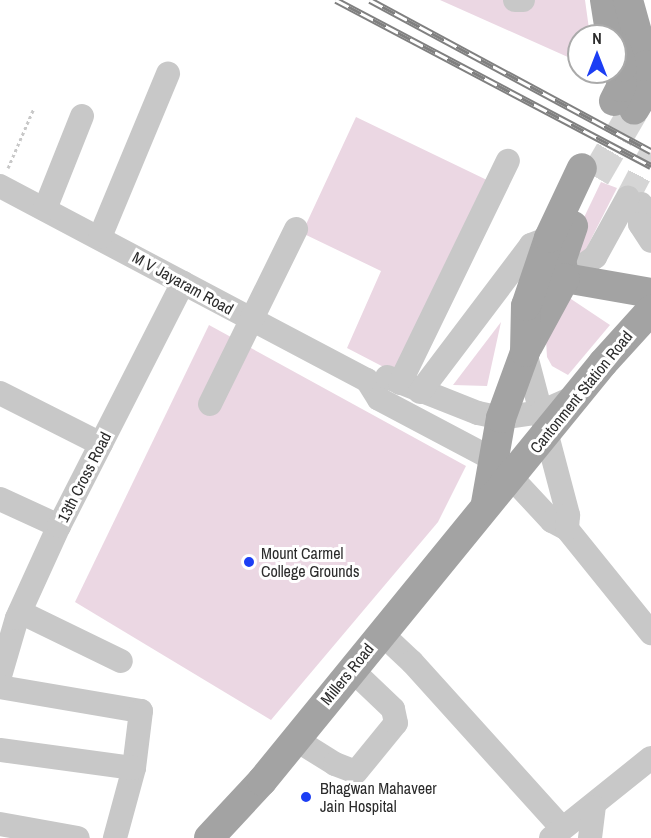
<!DOCTYPE html>
<style>
body{margin:0}
#map{position:relative;width:651px;height:838px;overflow:hidden;background:#fff;font-family:"Archivo Narrow",sans-serif}
div>[style]{position:absolute}
[style*='--x']{left:calc(var(--x)*1px);top:calc(var(--y)*1px);width:calc(var(--w)*1px);rotate:calc(var(--a)*1deg)}
.green>*{inset:0;background:#ebd7e3}
.minor-tunnel>*{height:24px;margin-top:-12px;transform-origin:0;background:repeating-linear-gradient(90deg,#d5d5d5 0 24px,transparent 0 36px)}
.major-tunnel>*{height:30px;margin-top:-15px;transform-origin:0;background:repeating-linear-gradient(90deg,#d5d5d5 0 30px,transparent 0 45px)}
.path>*{height:3px;margin-top:-1.5px;transform-origin:0;background:repeating-linear-gradient(90deg,#c8c8c8 0 3px,transparent 0 6px)}
.minor>*{height:24px;margin:-12px;padding:0 12px;transform-origin:12px;border-radius:12px;background:#c8c8c8}
.major>*{height:30px;margin:-15px;padding:0 15px;transform-origin:15px;border-radius:15px;background:#a3a3a3}
.rail>*{height:7px;margin-top:-3.5px;transform-origin:0;background:repeating-linear-gradient(90deg,#fff 0 14px,#808080 0 28px);box-sizing:border-box;border-block:2px solid #808080}
.dots>*{width:16px;height:16px;translate:-50% -50%;box-sizing:border-box;border:3px solid #fff;border-radius:50%}
span{translate:-50% -50%;white-space:nowrap;text-align:center;line-height:1.15;-webkit-text-stroke:6px #fff;paint-order:stroke}
.street-label{font-size:16px;color:#2b2b2b}
.poi-label{font-size:16px;color:#2b2b2b}
.left{translate:0 -50%;text-align:left}
.north{position:absolute;left:567px;top:24px;width:60px;height:60px;box-sizing:border-box;background:#fff;border:2px solid #aaa;border-radius:50%;rotate:0deg;font-size:16px;font-weight:700;line-height:24px;text-align:center;color:#2b2b2b}
.north::after{content:'';display:block;margin:auto;width:21px;height:27px;background:#1c3ef4;clip-path:polygon(50% 0,100% 100%,50% 72%,0 100%)}
</style>
<div id="map">
<div class="green">
<div style="clip-path:polygon(440px 0,585px 0,590px 36px,579px 36px,579px 62px)"></div>
<div style="clip-path:polygon(356px 117px,489px 181px,399px 375px,347px 348px,381px 271px,302px 233px)"></div>
<div style="clip-path:polygon(601px 182px,617px 188px,583px 255px,567px 253px)"></div>
<div style="clip-path:polygon(568px 297px,610px 325px,568px 375px,552px 366px,547px 357px,546px 340px)"></div>
<div style="clip-path:polygon(501px 322px,487px 386px,453px 385px)"></div>
<div style="clip-path:polygon(209px 325px,466px 466px,438px 522px,271px 720px,75px 602px)"></div>
</div>
<div class="minor-tunnel">
<div style="--x:628;--y:197;--w:50;--a:-62.4"></div>
</div>
<div class="major-tunnel">
<div style="--x:595;--y:177;--w:78;--a:-59.8"></div>
</div>
<div class="path">
<div style="--x:8;--y:168;--w:65;--a:-66.6"></div>
</div>
<div class="minor">
<div style="--x:515;--y:0;--w:8;--a:0"></div>
<div style="--x:0;--y:186;--w:415;--a:27.9"></div>
<div style="--x:367;--y:380;--w:22;--a:58"></div>
<div style="--x:379;--y:399;--w:132;--a:27.9"></div>
<div style="--x:496;--y:461;--w:82;--a:47"></div>
<div style="--x:552;--y:521;--w:17;--a:28"></div>
<div style="--x:567;--y:529;--w:134;--a:51.1"></div>
<div style="--x:641;--y:204;--w:20;--a:93"></div>
<div style="--x:640;--y:224;--w:20;--a:57"></div>
<div style="--x:45;--y:209;--w:100;--a:-68.3"></div>
<div style="--x:100;--y:237;--w:177;--a:-67.4"></div>
<div style="--x:565;--y:278;--w:37;--a:-35"></div>
<div style="--x:595;--y:257;--w:68;--a:-61.2"></div>
<div style="--x:525;--y:352;--w:169;--a:75.2"></div>
<div style="--x:568;--y:515;--w:14;--a:94"></div>
<div style="--x:387;--y:377;--w:98;--a:21.6"></div>
<div style="--x:478;--y:413;--w:24;--a:12"></div>
<div style="--x:501;--y:418;--w:40;--a:-8.5"></div>
<div style="--x:541;--y:412;--w:37;--a:-24"></div>
<div style="--x:400;--y:383;--w:247;--a:-64.1"></div>
<div style="--x:420;--y:392;--w:184;--a:-52.9"></div>
<div style="--x:531;--y:245;--w:19;--a:-21"></div>
<div style="--x:0;--y:393;--w:113;--a:26.8"></div>
<div style="--x:210;--y:404;--w:195;--a:-63.8"></div>
<div style="--x:0;--y:499;--w:65;--a:24.6"></div>
<div style="--x:20;--y:612;--w:112;--a:25.9"></div>
<div style="--x:381;--y:633;--w:42;--a:43.1"></div>
<div style="--x:412;--y:662;--w:224;--a:47.9"></div>
<div style="--x:0;--y:676;--w:60;--a:-73.7"></div>
<div style="--x:17;--y:618;--w:101;--a:-65.5"></div>
<div style="--x:59;--y:526;--w:273;--a:-63"></div>
<div style="--x:0;--y:687;--w:143;--a:9.7"></div>
<div style="--x:141;--y:711;--w:57;--a:97"></div>
<div style="--x:134;--y:768;--w:73;--a:105.2"></div>
<div style="--x:295;--y:739;--w:47;--a:32"></div>
<div style="--x:335;--y:764;--w:22;--a:21"></div>
<div style="--x:356;--y:772;--w:63;--a:-50.8"></div>
<div style="--x:396;--y:723;--w:14;--a:-102"></div>
<div style="--x:393;--y:709;--w:58;--a:-136.4"></div>
<div style="--x:0;--y:750;--w:135;--a:7.7"></div>
<div style="--x:0;--y:824;--w:79;--a:10.2"></div>
<div style="--x:551;--y:838;--w:128;--a:-38.7"></div>
<div style="--x:590;--y:838;--w:31;--a:-83"></div>
</div>
<div class="major">
<div style="--x:605;--y:0;--w:36;--a:81"></div>
<div style="--x:628;--y:0;--w:67;--a:74.5"></div>
<div style="--x:646;--y:65;--w:30;--a:96"></div>
<div style="--x:643;--y:95;--w:17;--a:121"></div>
<div style="--x:614;--y:101;--w:16;--a:-63"></div>
<div style="--x:621;--y:87;--w:20;--a:-87"></div>
<div style="--x:622;--y:67;--w:22;--a:-108"></div>
<div style="--x:565;--y:278;--w:17;--a:-103"></div>
<div style="--x:561;--y:261;--w:37;--a:-71"></div>
<div style="--x:565;--y:278;--w:87;--a:9.9"></div>
<div style="--x:528;--y:346;--w:77;--a:-61.4"></div>
<div style="--x:486;--y:503;--w:86;--a:-80"></div>
<div style="--x:501;--y:418;--w:70;--a:-70"></div>
<div style="--x:525;--y:352;--w:46;--a:-88.8"></div>
<div style="--x:526;--y:306;--w:72;--a:-71.3"></div>
<div style="--x:549;--y:238;--w:77;--a:-64.8"></div>
<div style="--x:209;--y:838;--w:78;--a:-47.1"></div>
<div style="--x:262;--y:781;--w:539;--a:-50.79"></div>
<div style="--x:603;--y:363;--w:72;--a:-47.8"></div>
</div>
<div class="rail">
<div style="--x:336;--y:0;--w:356;--a:27.8"></div>
<div style="--x:370;--y:0;--w:319;--a:28.3"></div>
</div>
<div class="dots">
<div style="left:249px;top:562px;background:#1c3ef4"></div>
<div style="left:306px;top:797px;background:#1c3ef4"></div>
</div>
<div class="street-label">
<span style="left:183px;top:283px;rotate:29deg">M V Jayaram Road</span>
<span style="left:581px;top:392px;rotate:-51deg">Cantonment Station Road</span>
<span style="left:84px;top:477px;rotate:-63deg">13th Cross Road</span>
<span style="left:347px;top:674px;rotate:-51deg">Millers Road</span>
</div>
<div class="poi-label">
<span class="left" style="left:261px;top:562px">Mount Carmel<br>College Grounds</span>
<span class="left" style="left:320px;top:797px">Bhagwan Mahaveer<br>Jain Hospital</span>
</div>
<div class="north">N</div>
</div>
